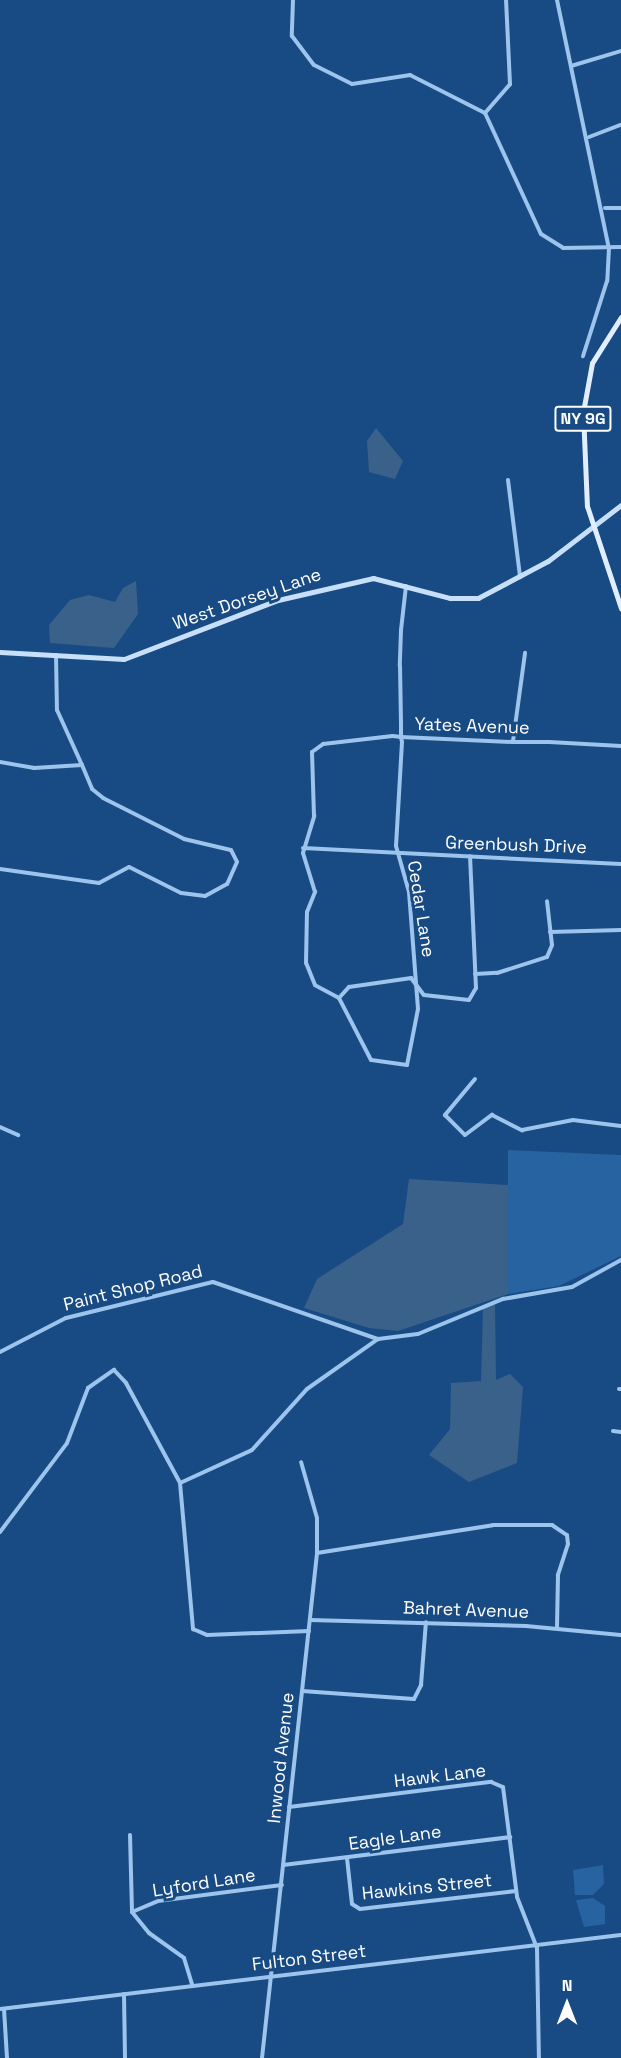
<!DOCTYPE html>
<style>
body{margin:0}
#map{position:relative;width:621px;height:2058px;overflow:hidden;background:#184b83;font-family:"Space Grotesk",sans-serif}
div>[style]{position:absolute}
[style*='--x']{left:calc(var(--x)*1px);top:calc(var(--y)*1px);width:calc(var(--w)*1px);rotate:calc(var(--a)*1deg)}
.green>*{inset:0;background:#2763a0}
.water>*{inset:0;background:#3a6189}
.street>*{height:4px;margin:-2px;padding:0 2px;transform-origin:2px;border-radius:2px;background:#9cc4ec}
.secondary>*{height:5px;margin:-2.5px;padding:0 2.5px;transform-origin:2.5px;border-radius:2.5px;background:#c8dff9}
.primary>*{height:5px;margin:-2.5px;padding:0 2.5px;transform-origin:2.5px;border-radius:2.5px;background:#e1eeff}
span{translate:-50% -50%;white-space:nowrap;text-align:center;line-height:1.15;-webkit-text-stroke:6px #184b83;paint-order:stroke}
.shield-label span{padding:2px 4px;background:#184b83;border:2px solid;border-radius:4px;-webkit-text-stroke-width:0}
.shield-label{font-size:16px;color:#fff;font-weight:700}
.street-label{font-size:18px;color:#fff}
.north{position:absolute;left:537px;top:1974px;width:60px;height:60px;-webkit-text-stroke:4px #184b83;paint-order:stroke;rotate:0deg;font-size:16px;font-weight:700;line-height:24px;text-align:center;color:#fff}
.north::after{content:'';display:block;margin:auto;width:21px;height:27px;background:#fff;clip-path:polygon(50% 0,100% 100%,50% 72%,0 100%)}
</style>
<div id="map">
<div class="green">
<div style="clip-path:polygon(508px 1150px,621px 1155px,621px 1256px,559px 1286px,508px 1294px)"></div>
<div style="clip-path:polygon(603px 1865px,604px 1884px,593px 1895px,575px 1895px,573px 1870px)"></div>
<div style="clip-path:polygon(593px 1898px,605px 1906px,605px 1924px,584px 1927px,576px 1900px)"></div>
</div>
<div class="water">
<div style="clip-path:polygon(376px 428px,403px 461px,395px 479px,369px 472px,367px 441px)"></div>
<div style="clip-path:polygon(136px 581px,138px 614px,114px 648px,50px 643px,49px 625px,70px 600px,89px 595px,115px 602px,123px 588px)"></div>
<div style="clip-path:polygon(409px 1179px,508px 1185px,508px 1294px,398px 1331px,369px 1328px,304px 1308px,317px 1279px,403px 1224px)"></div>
<div style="clip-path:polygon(495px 1303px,496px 1380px,510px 1374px,523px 1387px,517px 1463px,469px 1482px,429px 1455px,450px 1429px,451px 1383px,481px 1381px,483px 1307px)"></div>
</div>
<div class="street">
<div style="--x:293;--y:0;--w:36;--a:92"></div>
<div style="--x:292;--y:36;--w:36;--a:53"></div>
<div style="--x:314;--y:65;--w:42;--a:26.6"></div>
<div style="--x:352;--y:84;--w:59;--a:-8.8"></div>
<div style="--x:410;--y:75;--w:84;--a:26.9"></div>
<div style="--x:485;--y:113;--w:133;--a:65.2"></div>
<div style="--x:541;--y:234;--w:26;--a:32"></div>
<div style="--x:563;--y:248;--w:58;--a:-1"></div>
<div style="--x:557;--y:0;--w:253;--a:78.2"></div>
<div style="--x:609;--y:248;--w:33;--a:93"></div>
<div style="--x:607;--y:281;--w:79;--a:107.7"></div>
<div style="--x:571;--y:66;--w:52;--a:-16.7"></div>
<div style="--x:485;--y:113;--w:38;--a:-49"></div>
<div style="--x:510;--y:84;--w:84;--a:-92.7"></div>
<div style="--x:589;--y:137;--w:34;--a:-21"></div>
<div style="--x:605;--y:208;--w:16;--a:0"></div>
<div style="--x:508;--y:480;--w:98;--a:82.9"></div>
<div style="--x:406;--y:586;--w:44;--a:96.5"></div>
<div style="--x:401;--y:630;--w:36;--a:92"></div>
<div style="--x:400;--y:666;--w:58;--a:89"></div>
<div style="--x:401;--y:724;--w:13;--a:90"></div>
<div style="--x:401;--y:737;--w:5;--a:79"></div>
<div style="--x:402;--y:742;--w:104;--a:93.3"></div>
<div style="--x:396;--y:846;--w:48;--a:74.2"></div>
<div style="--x:409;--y:892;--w:117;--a:85.6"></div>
<div style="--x:418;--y:1009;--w:57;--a:101.1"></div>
<div style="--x:407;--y:1065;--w:36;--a:-172"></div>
<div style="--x:371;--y:1060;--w:70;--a:-117.3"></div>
<div style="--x:339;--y:998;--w:27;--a:-152"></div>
<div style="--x:315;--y:985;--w:24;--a:-112"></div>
<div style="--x:306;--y:963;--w:51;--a:-88.9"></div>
<div style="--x:307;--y:912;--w:22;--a:-68"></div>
<div style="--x:315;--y:892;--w:41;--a:-107.1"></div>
<div style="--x:303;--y:853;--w:39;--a:-73"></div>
<div style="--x:314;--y:816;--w:64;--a:-91.8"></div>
<div style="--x:312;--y:752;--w:14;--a:-36"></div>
<div style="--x:323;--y:744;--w:70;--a:-6.5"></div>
<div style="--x:393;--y:736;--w:8;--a:7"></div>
<div style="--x:401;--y:737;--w:112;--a:2.6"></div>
<div style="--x:513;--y:742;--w:36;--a:0"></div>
<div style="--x:549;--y:742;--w:72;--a:3.2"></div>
<div style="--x:56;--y:655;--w:55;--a:89"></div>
<div style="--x:57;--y:710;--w:60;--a:65.6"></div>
<div style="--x:513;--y:741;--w:89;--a:-82.2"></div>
<div style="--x:0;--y:762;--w:35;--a:10"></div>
<div style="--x:34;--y:768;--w:48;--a:-3.6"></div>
<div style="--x:82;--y:765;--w:26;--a:67"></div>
<div style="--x:92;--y:789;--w:14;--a:39"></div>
<div style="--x:103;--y:798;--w:91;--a:26.8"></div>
<div style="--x:184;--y:839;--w:48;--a:13.2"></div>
<div style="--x:231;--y:850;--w:13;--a:63"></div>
<div style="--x:237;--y:862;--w:24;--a:114"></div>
<div style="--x:227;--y:884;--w:25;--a:151"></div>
<div style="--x:205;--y:896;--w:24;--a:-173"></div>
<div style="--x:181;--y:893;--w:58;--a:-153.4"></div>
<div style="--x:129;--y:867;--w:34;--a:152"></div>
<div style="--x:99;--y:883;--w:100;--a:-172"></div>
<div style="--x:303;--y:848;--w:318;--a:2.9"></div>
<div style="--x:550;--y:932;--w:71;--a:-1.6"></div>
<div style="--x:475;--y:974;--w:22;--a:-3"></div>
<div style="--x:497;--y:973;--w:52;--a:-17.7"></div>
<div style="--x:547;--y:957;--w:13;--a:-67"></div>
<div style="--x:552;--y:945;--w:44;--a:-96.5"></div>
<div style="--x:339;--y:998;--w:15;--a:-48"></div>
<div style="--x:349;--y:987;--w:63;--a:-8.3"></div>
<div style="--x:411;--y:978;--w:21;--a:53"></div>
<div style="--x:424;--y:995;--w:45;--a:6.3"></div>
<div style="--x:469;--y:1000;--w:14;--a:-60"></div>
<div style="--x:476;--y:988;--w:132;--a:-92.6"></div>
<div style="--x:475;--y:1079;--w:47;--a:129.8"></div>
<div style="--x:445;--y:1115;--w:28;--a:45"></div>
<div style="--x:465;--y:1135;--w:34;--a:-37"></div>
<div style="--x:492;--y:1115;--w:34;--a:27"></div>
<div style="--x:522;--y:1130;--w:52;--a:-11.1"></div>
<div style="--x:573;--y:1120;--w:48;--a:7.1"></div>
<div style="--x:0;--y:1127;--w:20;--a:24"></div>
<div style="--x:0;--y:1352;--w:74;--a:-27.3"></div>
<div style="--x:66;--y:1318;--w:151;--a:-13.8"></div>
<div style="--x:213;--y:1282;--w:175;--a:19.1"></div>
<div style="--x:619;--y:1389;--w:2;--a:0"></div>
<div style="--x:613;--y:1431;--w:8;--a:7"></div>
<div style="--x:180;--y:1483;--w:79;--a:-24.6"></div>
<div style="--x:252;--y:1450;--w:82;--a:-48"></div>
<div style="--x:307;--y:1389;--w:87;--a:-35.2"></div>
<div style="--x:378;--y:1339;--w:40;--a:-7.1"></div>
<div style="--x:418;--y:1334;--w:92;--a:-22.4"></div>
<div style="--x:503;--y:1299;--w:70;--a:-9.9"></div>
<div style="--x:572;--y:1287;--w:56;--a:-28.9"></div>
<div style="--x:0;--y:1532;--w:111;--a:-53"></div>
<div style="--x:67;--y:1443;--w:59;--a:-69.1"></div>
<div style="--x:88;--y:1388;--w:32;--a:-35"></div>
<div style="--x:114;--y:1370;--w:18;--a:47"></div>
<div style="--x:126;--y:1383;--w:114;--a:61.6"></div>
<div style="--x:180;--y:1483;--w:147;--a:84.9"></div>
<div style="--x:193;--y:1629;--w:15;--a:23"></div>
<div style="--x:207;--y:1635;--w:102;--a:-2.2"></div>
<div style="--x:317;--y:1553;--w:178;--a:-9"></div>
<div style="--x:493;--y:1525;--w:59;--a:0"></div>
<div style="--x:552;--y:1525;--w:18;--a:34"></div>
<div style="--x:567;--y:1535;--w:9;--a:84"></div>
<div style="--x:568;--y:1544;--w:33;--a:108"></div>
<div style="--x:558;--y:1575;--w:53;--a:91.1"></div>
<div style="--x:310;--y:1620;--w:216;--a:1.6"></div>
<div style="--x:526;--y:1626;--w:95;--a:5.4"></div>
<div style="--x:302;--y:1691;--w:112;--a:4.1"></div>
<div style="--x:414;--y:1699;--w:16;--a:-63"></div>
<div style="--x:421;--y:1685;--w:63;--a:-85.5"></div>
<div style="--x:289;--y:1807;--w:204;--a:-7.1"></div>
<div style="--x:491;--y:1782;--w:13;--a:23"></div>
<div style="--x:503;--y:1787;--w:111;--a:82.7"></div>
<div style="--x:517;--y:1897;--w:55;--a:68.6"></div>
<div style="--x:537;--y:1948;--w:110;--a:89"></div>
<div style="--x:130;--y:1835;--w:77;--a:88.5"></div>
<div style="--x:132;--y:1912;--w:27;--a:51"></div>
<div style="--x:149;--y:1933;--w:43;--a:35.5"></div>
<div style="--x:184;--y:1958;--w:28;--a:73"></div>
<div style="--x:347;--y:1858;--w:46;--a:83.8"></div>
<div style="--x:352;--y:1904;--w:9;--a:32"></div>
<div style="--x:360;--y:1909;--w:157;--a:-6.6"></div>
<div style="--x:283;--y:1865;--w:229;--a:-7"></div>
<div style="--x:132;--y:1912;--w:28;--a:-23"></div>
<div style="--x:158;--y:1901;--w:125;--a:-7.4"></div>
<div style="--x:124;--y:1994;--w:64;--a:89.1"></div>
<div style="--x:0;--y:2009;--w:625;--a:-6.8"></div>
<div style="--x:4;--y:2009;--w:49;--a:86.5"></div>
<div style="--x:262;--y:2058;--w:508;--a:-83.78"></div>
<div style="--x:317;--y:1553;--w:35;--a:-90"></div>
<div style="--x:317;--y:1518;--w:58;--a:-105.9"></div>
</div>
<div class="secondary">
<div style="--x:0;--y:652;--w:124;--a:3.2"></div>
<div style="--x:124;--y:659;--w:165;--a:-21"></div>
<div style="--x:278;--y:600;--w:98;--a:-13"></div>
<div style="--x:373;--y:578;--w:80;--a:14.6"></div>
<div style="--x:450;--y:598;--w:28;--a:0"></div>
<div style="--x:478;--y:598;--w:79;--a:-27.9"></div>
<div style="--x:548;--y:561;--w:92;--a:-37.5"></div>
</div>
<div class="primary">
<div style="--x:621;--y:317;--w:54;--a:122.2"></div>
<div style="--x:592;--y:363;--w:50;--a:100.4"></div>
<div style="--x:583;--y:412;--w:94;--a:87.6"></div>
<div style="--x:587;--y:506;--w:108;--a:71.6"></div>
</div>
<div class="shield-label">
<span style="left:583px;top:419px">NY 9G</span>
</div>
<div class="street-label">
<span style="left:247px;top:599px;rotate:-19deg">West Dorsey Lane</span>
<span style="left:472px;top:726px;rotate:2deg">Yates Avenue</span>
<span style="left:516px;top:845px;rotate:2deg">Greenbush Drive</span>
<span style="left:421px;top:909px;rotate:81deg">Cedar Lane</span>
<span style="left:133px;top:1288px;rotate:-14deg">Paint Shop Road</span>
<span style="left:466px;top:1610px;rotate:2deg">Bahret Avenue</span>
<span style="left:281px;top:1758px;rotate:-84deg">Inwood Avenue</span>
<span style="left:440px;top:1776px;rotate:-7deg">Hawk Lane</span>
<span style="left:395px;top:1838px;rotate:-8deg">Eagle Lane</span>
<span style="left:204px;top:1883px;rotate:-9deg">Lyford Lane</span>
<span style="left:427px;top:1887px;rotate:-6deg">Hawkins Street</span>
<span style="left:309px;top:1958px;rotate:-7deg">Fulton Street</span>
</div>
<div class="north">N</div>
</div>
